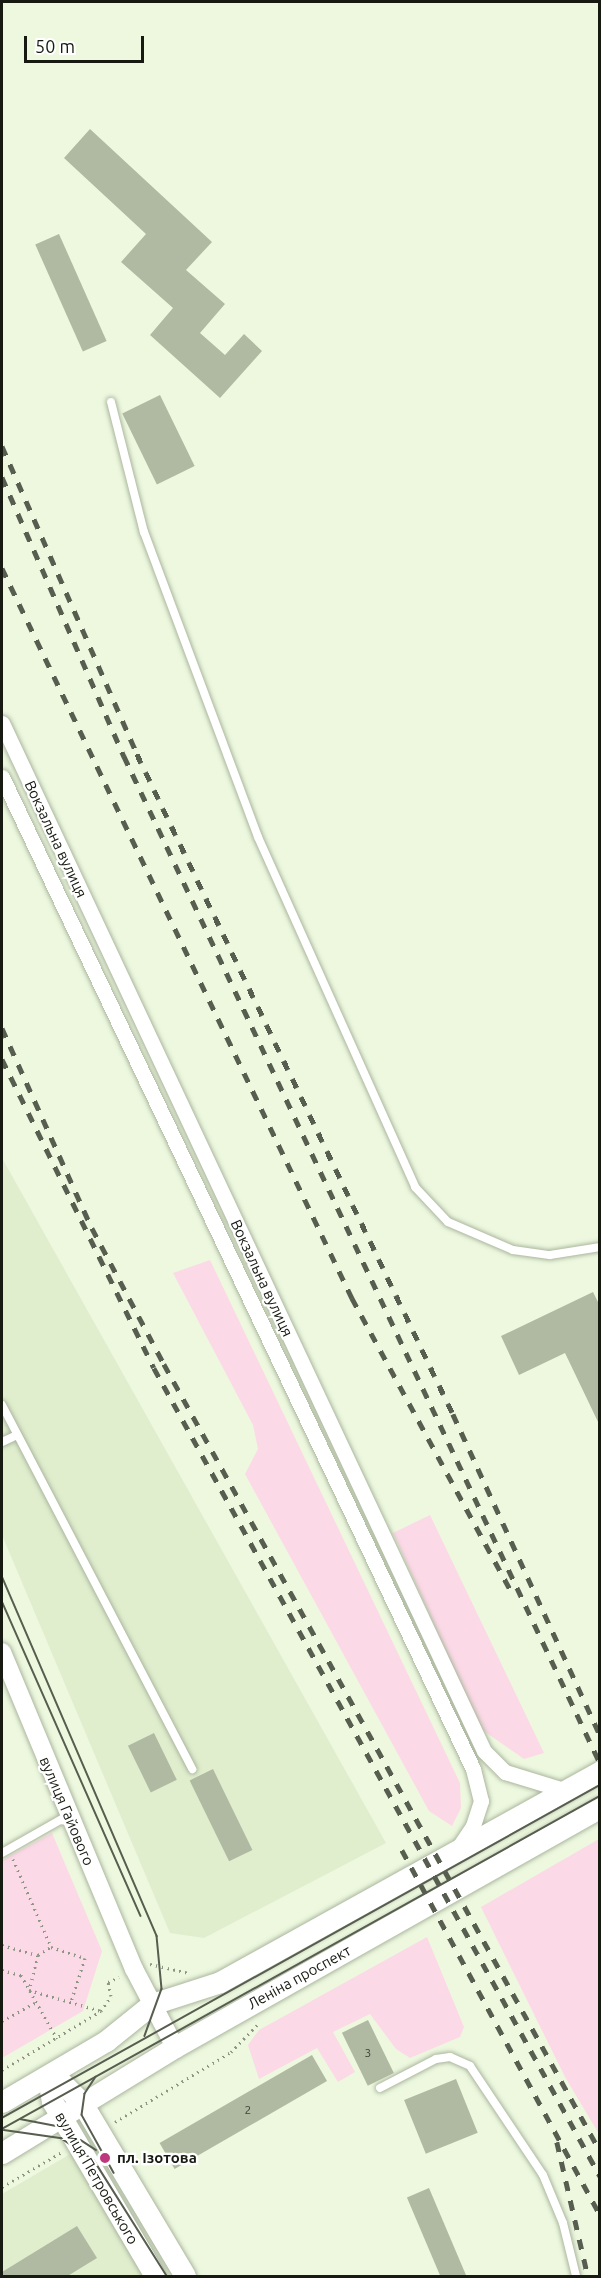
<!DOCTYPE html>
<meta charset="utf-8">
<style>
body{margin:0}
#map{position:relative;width:601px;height:2278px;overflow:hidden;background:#edf8df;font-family:Ubuntu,sans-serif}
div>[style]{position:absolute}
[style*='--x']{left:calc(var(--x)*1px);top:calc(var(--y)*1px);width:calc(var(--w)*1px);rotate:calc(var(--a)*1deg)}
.built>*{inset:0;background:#e0eece}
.green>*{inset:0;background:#fcd9e7}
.building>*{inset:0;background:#b0baa2;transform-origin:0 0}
.path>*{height:3px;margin-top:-1.5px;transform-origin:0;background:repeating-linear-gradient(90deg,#8d9583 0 1.5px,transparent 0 6px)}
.roads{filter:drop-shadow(0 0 2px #abb69e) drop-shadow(0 0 2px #abb69e)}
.service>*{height:8px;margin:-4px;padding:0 4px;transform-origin:4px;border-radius:4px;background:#fff}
.minor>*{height:15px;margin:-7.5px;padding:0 7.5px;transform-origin:7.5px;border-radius:7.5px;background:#fff}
.tertiary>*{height:18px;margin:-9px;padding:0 9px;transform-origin:9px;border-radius:9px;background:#fff}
.secondary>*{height:21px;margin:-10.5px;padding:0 10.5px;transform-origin:10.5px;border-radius:10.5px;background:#fff}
.tram>*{height:1.5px;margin:-0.75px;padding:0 0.75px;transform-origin:0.75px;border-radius:0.75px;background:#575d4f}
.rail>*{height:4.5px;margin-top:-2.25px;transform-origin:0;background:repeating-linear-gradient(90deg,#575d4f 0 10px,transparent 0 20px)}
.dots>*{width:16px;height:16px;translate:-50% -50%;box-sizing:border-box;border:3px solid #fff;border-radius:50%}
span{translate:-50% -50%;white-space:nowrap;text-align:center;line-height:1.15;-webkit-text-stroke:4.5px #fff;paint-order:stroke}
.number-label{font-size:12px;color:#3c4235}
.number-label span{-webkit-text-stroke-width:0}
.street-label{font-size:15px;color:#161a11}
.poi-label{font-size:15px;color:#161a11;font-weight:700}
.left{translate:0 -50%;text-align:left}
.frame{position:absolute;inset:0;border:3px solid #161a11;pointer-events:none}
.scale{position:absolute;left:24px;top:36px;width:120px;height:27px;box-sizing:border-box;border:3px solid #161a11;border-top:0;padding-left:8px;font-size:18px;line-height:21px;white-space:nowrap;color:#161a11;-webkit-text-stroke:4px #fff;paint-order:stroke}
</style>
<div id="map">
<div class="built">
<div style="clip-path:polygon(2px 1158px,386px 1843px,204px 1938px,170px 1933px,2px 1535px)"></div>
<div style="clip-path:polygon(72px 2153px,146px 2276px,2px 2276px,2px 2194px)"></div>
</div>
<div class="green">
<div style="clip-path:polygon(210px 1260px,460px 1783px,461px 1808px,452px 1826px,429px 1811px,245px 1474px,258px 1449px,253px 1425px,173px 1273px)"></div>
<div style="clip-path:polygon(430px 1515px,544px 1753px,524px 1759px,481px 1729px,393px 1533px)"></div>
<div style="clip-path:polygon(52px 1833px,102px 1951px,83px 2011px,2px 2058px,2px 1860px)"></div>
<div style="clip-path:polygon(599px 1839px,599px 2134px,565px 2077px,481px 1907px)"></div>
<div style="clip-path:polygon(427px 1937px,464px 2027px,460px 2037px,410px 2058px,396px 2049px,370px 2014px,333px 2032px,355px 2072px,338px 2082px,317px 2048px,259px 2079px,248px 2045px,259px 2030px)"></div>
</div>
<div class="building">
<div style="clip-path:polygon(90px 129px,212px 242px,186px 270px,225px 304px,200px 333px,225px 355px,244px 334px,262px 351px,220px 398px,150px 335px,173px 308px,121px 262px,146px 234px,64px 158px)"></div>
<div style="left:59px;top:234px;width:117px;height:26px;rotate:66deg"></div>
<div style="left:160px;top:395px;width:79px;height:42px;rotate:64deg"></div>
<div style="clip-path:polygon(593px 1292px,600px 1306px,600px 1426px,565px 1353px,519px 1375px,501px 1336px)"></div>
<div style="left:154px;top:1733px;width:52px;height:29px;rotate:64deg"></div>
<div style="left:213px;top:1769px;width:90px;height:26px;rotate:64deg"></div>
<div style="left:368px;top:2020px;width:59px;height:29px;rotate:64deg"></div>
<div style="left:312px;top:2055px;width:30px;height:176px;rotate:60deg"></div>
<div style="left:456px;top:2079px;width:58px;height:56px;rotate:68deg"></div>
<div style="left:429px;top:2188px;width:97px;height:24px;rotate:67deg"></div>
<div style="clip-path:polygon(77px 2226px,97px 2258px,66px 2277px,2px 2277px,2px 2272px)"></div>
</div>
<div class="path">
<div style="--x:13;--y:1859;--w:96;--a:66.6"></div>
<div style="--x:2;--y:1945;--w:37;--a:16"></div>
<div style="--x:38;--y:1955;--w:36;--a:104"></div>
<div style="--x:29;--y:1990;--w:75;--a:16.3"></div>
<div style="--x:38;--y:1955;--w:15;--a:-32"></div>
<div style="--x:51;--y:1947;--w:36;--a:18"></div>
<div style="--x:85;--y:1958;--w:46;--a:107.7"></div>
<div style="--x:150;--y:1964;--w:40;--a:13"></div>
<div style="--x:2;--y:1970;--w:20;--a:15"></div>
<div style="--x:21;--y:1975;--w:73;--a:60.6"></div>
<div style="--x:2;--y:2021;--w:39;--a:-29"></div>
<div style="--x:2;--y:2070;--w:115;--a:-30.8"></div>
<div style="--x:101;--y:2011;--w:18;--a:-56"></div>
<div style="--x:111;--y:1996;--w:14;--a:-102"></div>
<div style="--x:108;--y:1982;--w:12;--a:-24"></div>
<div style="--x:115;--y:2122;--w:135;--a:-31.1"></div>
<div style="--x:231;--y:2052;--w:40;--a:-46"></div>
<div style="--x:2;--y:2187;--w:69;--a:-30.3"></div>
</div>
<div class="roads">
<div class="service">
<div style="--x:111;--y:402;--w:134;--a:75.8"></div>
<div style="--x:144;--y:532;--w:326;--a:69.5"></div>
<div style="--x:258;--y:837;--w:384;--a:65.8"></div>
<div style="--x:415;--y:1187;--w:48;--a:46.7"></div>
<div style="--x:448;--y:1222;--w:71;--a:23.3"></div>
<div style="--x:513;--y:1250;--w:37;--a:8"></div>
<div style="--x:550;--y:1255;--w:51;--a:-9.1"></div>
<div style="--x:2;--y:1405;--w:411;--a:62.4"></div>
<div style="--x:2;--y:1442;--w:14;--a:-25"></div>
<div style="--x:2;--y:1853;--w:77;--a:-29.6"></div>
<div style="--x:380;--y:2088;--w:63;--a:-27.4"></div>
<div style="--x:436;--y:2059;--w:14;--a:-8"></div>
<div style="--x:450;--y:2057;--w:22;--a:24"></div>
<div style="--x:470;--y:2066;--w:131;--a:56.2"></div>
<div style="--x:543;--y:2175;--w:52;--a:67.4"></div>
<div style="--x:563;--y:2223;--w:55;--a:76.2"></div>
</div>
<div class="minor">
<div style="--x:2;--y:723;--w:1135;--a:64.88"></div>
<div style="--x:484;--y:1751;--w:30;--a:45"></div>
<div style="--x:505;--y:1772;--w:62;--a:17"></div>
<div style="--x:2;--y:777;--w:1098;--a:64.6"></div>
<div style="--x:473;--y:1769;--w:33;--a:76"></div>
<div style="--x:481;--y:1801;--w:26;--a:108"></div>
<div style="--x:473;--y:1826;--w:25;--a:124"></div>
</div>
<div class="tertiary">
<div style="--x:2;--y:1652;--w:343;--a:67.4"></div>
<div style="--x:134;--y:1969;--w:88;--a:62.3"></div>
</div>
<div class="secondary">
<div style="--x:48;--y:2077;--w:15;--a:23"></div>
<div style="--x:62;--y:2083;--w:28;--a:45"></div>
<div style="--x:82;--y:2103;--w:201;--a:59.2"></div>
<div style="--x:48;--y:2077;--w:24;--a:81"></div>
<div style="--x:52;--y:2101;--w:203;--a:59.5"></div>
<div style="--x:2;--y:2102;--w:121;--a:-30.4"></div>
<div style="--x:106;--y:2041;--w:59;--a:-38.8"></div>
<div style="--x:152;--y:2004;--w:71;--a:-17.9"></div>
<div style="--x:220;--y:1982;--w:435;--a:-29"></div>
<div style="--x:2;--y:2153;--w:203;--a:-31.5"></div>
<div style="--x:175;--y:2047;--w:488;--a:-29.4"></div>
</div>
</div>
<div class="tram">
<div style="--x:2;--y:1576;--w:392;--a:66.7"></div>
<div style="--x:157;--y:1936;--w:53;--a:84.6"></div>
<div style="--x:162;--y:1989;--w:50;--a:109.9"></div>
<div style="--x:2;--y:1601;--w:344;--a:66.2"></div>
<div style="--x:96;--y:2077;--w:20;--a:123"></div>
<div style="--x:85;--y:2094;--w:21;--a:98"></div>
<div style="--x:82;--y:2115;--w:66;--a:61.1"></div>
<div style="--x:2;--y:2118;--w:684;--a:-29.11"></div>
<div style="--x:20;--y:2119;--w:42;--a:11"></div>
<div style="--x:61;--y:2127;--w:42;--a:33.3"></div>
<div style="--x:2;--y:2129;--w:684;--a:-29.11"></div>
<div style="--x:4;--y:2130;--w:58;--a:8"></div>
<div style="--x:61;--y:2138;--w:40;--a:34"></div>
<div style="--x:94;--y:2160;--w:137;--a:57.8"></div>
</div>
<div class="rail">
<div style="--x:2;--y:446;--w:336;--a:66.3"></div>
<div style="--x:137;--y:754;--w:732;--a:64.42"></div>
<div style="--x:453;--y:1414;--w:353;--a:65.4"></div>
<div style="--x:2;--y:477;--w:305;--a:66.4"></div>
<div style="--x:124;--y:756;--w:1114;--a:64.7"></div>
<div style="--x:2;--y:568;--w:810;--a:64.38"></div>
<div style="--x:352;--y:1298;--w:333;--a:61.5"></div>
<div style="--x:2;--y:1028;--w:219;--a:65.8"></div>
<div style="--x:92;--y:1228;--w:154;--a:62.1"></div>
<div style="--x:164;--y:1364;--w:900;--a:61.01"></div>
<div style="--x:2;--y:1059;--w:344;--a:63.8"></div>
<div style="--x:154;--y:1368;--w:923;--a:61.1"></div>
<div style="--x:402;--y:1850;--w:415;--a:61.5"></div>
<div style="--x:557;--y:2142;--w:138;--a:77"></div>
</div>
<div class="dots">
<div style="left:105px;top:2158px;background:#bd387d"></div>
</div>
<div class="number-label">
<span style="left:368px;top:2053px">3</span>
<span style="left:248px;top:2110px">2</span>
</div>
<div class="street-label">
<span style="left:56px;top:839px;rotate:65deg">Вокзальна вулиця</span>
<span style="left:262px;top:1278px;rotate:65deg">Вокзальна вулиця</span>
<span style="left:67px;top:1811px;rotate:67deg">вулиця Гайового</span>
<span style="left:299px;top:1977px;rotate:-29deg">Леніна проспект</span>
<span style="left:97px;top:2178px;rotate:60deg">вулиця Петровського</span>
</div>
<div class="poi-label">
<span class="left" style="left:117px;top:2158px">пл. Ізотова</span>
</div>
<div class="frame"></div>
<div class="scale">50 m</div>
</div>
